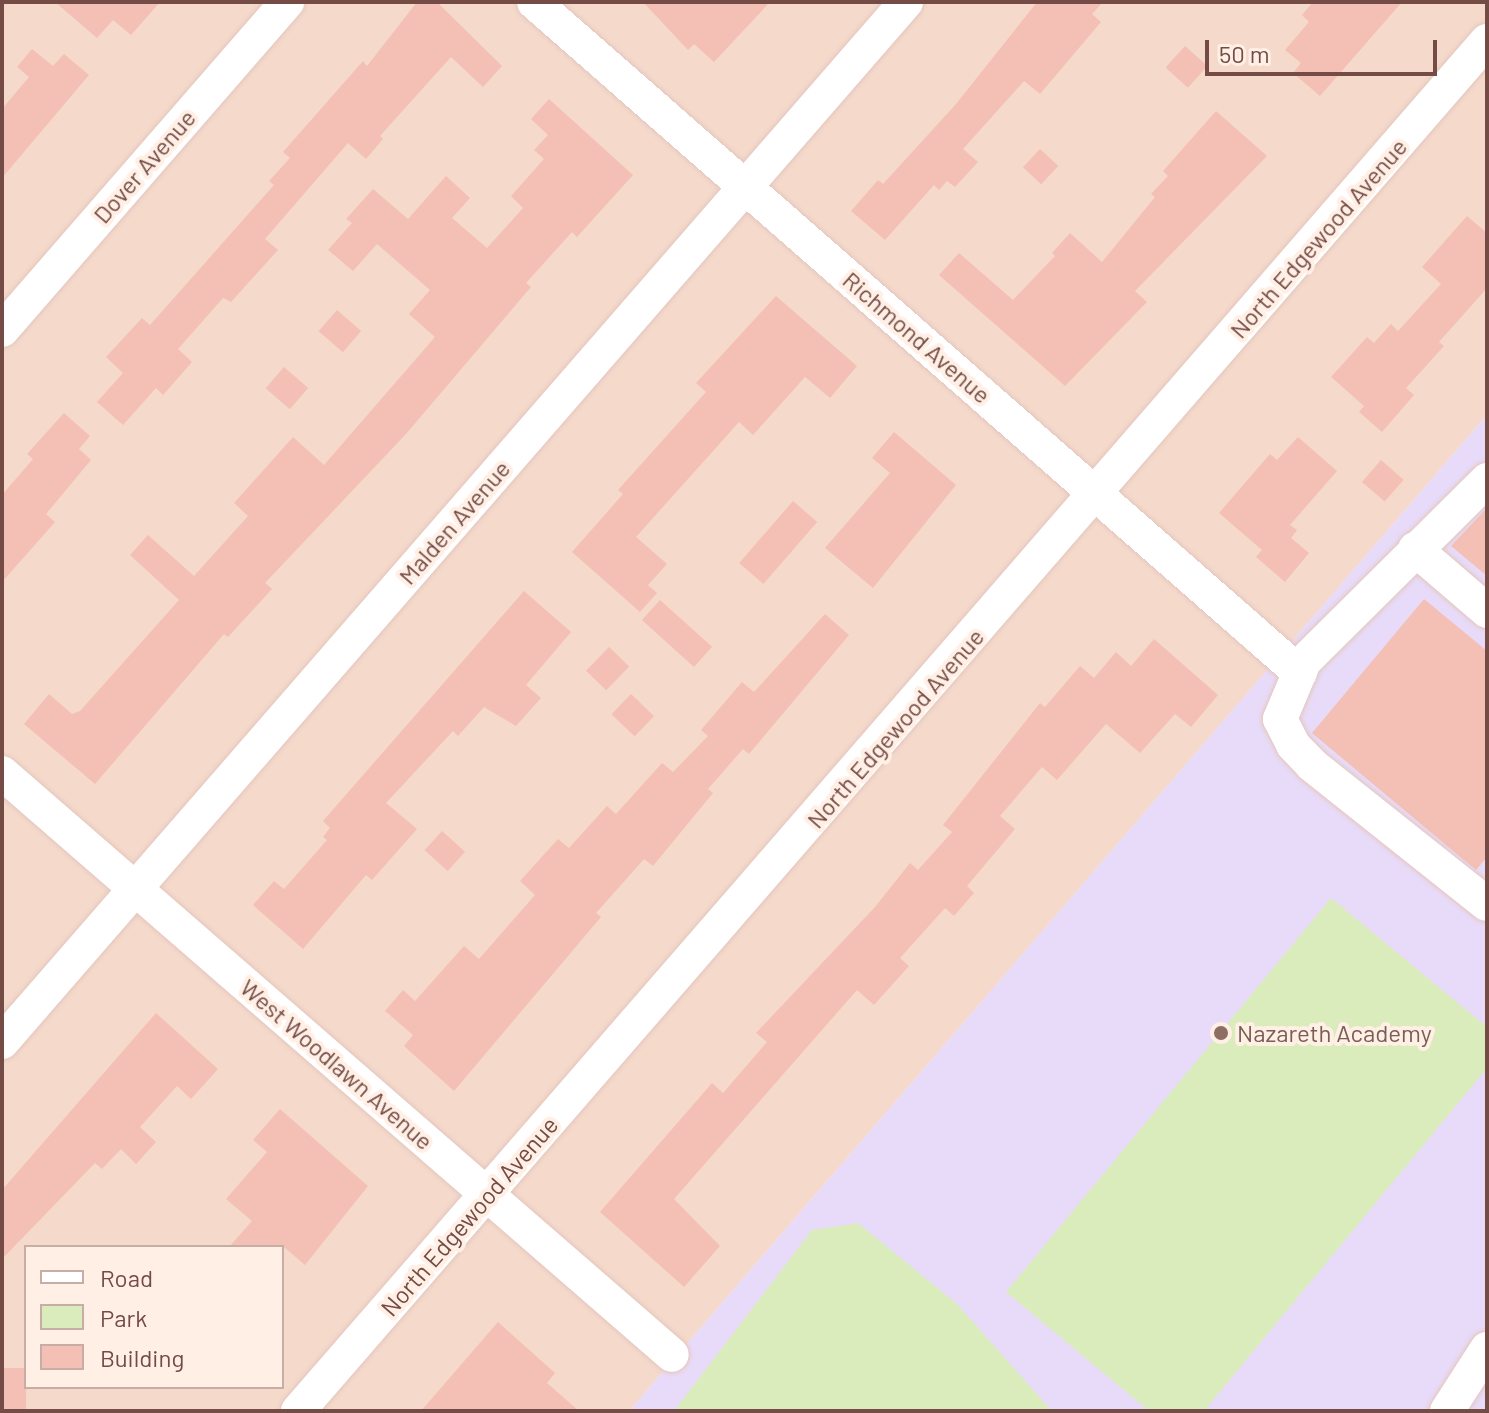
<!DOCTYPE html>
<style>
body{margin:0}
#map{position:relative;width:1489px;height:1413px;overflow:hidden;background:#feeade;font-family:Barlow,sans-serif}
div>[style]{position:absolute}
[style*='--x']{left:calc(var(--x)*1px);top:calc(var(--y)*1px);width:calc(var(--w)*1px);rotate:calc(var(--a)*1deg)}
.residential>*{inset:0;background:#f5dacc}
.education>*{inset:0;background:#e8dbf9}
.green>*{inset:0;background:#daebbc}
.building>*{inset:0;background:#f4bfb4;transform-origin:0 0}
.roads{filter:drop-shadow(0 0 2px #e4c6bd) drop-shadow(0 0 2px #e4c6bd)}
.minor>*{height:34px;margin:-17px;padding:0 17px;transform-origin:17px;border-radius:17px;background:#fff}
.dots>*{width:22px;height:22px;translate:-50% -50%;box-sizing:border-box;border:4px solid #ffefe5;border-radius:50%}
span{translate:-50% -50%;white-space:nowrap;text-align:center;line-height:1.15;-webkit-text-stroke:8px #ffefe5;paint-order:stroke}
.street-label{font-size:24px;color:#744b45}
.education-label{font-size:24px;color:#785e54}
.left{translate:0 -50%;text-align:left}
.frame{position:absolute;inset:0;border:4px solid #744b45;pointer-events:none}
.legend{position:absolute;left:24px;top:1245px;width:260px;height:144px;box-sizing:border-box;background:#ffefe5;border:2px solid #c7ada5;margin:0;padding:10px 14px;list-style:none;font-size:24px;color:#744b45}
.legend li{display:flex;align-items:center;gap:16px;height:40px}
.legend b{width:40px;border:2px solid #c7ada5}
.scale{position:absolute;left:1205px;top:40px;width:232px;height:36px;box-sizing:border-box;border:4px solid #744b45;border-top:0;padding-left:10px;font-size:24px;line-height:28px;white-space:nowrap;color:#744b45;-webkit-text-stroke:6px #ffefe5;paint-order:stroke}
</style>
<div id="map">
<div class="residential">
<div style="clip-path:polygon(evenodd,2px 2px,1487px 2px,1487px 415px,629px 1411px,2px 1411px,2px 2px,26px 1247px,282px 1247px,282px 1387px,26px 1387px,26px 1247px)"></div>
</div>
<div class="education">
<div style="clip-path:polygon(1487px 415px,1487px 1411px,629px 1411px,1280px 655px)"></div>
</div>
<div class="green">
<div style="clip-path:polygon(1331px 898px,1487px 1027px,1487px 1068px,1204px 1411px,1149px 1411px,1006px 1292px)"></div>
<div style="clip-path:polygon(858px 1223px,957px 1304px,1052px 1411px,674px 1411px,812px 1230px)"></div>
</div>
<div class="building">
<div style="clip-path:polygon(55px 2px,160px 2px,131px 35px,113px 20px,97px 38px)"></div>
<div style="clip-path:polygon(417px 2px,437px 2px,502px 66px,483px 87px,451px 57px,380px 136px,383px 139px,366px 159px,348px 143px,265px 239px,278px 250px,231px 302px,223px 298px,178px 349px,192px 362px,163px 395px,156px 388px,123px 425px,97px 402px,123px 373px,106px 357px,142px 318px,150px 325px,274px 185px,269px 181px,290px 158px,283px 152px,363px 61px,367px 66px)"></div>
<div style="clip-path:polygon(643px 2px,770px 2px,714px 62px,694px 44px,688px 50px)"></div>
<div style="clip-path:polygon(1037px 2px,1103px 2px,1092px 14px,1101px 22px,1040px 94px,1024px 81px,963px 149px,978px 162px,955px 187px,947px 181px,939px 190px,934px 185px,885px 240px,851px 211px,878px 180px,883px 184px,956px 104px)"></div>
<div style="clip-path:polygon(1313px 2px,1402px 2px,1320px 96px,1293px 73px,1301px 63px,1285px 50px,1309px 22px,1302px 15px)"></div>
<div style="left:1185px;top:46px;width:30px;height:29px;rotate:42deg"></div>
<div style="clip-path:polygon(32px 49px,53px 66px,64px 54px,89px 75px,2px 178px,2px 109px,29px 77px,17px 67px)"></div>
<div style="clip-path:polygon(549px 99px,633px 175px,577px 237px,572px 232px,526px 283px,531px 287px,406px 434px,265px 583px,272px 589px,228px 637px,224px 634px,95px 784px,24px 724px,49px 694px,72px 714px,80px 711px,179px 600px,130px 555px,148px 535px,194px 576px,248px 516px,234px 503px,293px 437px,324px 465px,435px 337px,409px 314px,430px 290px,377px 244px,353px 271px,328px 250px,352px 223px,346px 219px,373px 189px,408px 219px,446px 176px,470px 198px,452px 218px,487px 248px,523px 208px,511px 196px,544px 159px,534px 150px,548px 135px,531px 119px)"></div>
<div style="clip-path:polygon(1216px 111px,1267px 156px,1135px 291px,1147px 302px,1065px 386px,939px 275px,959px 253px,1013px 300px,1055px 256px,1052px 253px,1070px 233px,1102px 262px,1155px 197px,1151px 194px,1168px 176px,1163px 171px)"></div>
<div style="left:1040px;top:149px;width:25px;height:25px;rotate:43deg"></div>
<div style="clip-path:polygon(1467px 216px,1487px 233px,1487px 288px,1439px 342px,1444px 346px,1406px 388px,1414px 395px,1382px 432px,1359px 412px,1364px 406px,1331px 377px,1367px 337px,1374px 343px,1391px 324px,1398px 331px,1441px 284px,1422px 267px)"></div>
<div style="clip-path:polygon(776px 296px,857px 366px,830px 398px,805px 377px,753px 435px,739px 422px,636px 537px,667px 564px,648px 585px,657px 593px,640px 612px,572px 552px,623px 494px,618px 490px,706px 392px,696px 383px)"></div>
<div style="left:337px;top:310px;width:32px;height:28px;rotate:41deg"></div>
<div style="left:284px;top:367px;width:32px;height:28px;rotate:41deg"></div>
<div style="clip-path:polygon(64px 413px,90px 436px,79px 449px,91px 460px,46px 514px,55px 522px,2px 582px,2px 495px,33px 459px,27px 454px)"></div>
<div style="clip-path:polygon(894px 432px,956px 485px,873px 588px,825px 548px,890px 473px,872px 458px)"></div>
<div style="clip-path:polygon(1298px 437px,1337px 471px,1290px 525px,1297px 530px,1291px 538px,1309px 553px,1285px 582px,1256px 557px,1262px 550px,1219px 513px,1270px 454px,1277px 460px)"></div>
<div style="left:1381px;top:460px;width:30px;height:29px;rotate:41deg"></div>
<div style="left:793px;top:501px;width:32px;height:82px;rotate:41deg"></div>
<div style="clip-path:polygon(1487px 508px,1487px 576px,1451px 546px)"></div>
<div style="clip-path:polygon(524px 591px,571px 632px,526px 685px,541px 698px,516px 726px,484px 707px,458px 736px,453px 731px,386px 803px,417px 829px,372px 880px,366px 875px,303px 949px,253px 905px,274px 881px,284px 889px,327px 840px,323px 837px,330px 828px,323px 821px)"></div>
<div style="clip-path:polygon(1424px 599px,1487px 651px,1487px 857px,1476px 870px,1312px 733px)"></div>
<div style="left:660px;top:600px;width:70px;height:27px;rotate:42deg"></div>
<div style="clip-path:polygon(825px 614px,849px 635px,749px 754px,743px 749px,708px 789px,713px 793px,653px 866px,644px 859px,596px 913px,601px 917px,454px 1091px,404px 1046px,413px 1035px,385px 1011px,403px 990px,415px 1001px,464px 946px,479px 959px,535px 895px,520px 881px,558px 839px,569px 848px,607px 806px,616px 814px,662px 763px,673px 772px,708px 736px,701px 730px,742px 682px,754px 692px)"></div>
<div style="clip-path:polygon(1154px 639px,1218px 695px,1191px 727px,1175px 714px,1140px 753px,1106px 724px,1057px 780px,1042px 767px,1000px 816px,1015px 829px,967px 886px,974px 893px,954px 916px,945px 908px,900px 958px,909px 966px,874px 1005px,857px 990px,674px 1199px,720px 1246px,684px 1287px,600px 1212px,712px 1083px,723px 1093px,767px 1042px,756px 1033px,875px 907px,910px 863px,918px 870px,952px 832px,943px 825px,1040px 703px,1045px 707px,1080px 666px,1094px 678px,1116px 652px,1131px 666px)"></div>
<div style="left:609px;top:647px;width:28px;height:33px;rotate:44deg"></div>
<div style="left:631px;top:694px;width:32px;height:28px;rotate:44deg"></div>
<div style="left:442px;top:831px;width:31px;height:26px;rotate:42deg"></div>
<div style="clip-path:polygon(156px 1013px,218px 1069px,191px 1099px,177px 1086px,140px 1127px,156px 1142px,136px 1164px,121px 1149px,102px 1169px,95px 1163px,2px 1259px,2px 1190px)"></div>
<div style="clip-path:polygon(280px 1109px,368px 1186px,305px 1265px,284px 1247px,229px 1247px,252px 1221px,226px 1199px,267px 1152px,253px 1140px)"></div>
<div style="clip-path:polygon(498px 1322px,555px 1373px,547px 1383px,579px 1411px,421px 1411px)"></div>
<div style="left:2px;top:1368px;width:24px;height:41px"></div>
</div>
<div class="roads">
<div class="minor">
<div style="--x:534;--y:2;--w:1018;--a:41.22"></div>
<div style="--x:2;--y:330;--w:435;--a:-49"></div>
<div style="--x:1487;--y:480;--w:258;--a:135.2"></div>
<div style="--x:1304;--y:662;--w:62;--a:112.8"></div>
<div style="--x:1280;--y:719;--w:29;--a:63"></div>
<div style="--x:1293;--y:745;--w:28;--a:46"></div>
<div style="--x:1312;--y:765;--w:223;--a:38.5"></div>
<div style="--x:1415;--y:549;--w:95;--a:40.7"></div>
<div style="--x:2;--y:773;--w:887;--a:40.98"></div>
<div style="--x:2;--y:1042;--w:1378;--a:-49"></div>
<div style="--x:298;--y:1411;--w:1814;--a:-49.05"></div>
<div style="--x:1447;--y:1411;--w:74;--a:-57.2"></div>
</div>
</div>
<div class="dots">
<div style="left:1221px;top:1033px;background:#8d6e63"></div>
</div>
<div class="street-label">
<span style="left:144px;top:166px;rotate:-49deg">Dover Avenue</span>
<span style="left:1318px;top:238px;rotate:-49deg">North Edgewood Avenue</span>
<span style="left:917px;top:337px;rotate:41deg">Richmond Avenue</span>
<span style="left:454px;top:522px;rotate:-49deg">Malden Avenue</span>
<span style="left:895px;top:728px;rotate:-49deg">North Edgewood Avenue</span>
<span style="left:337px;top:1064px;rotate:41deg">West Woodlawn Avenue</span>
<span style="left:469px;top:1216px;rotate:-49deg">North Edgewood Avenue</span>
</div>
<div class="education-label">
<span class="left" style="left:1237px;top:1033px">Nazareth Academy</span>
</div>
<div class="frame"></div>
<ul class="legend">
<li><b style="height:10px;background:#fff"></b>Road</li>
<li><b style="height:22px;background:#daebbc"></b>Park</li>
<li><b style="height:22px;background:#f4bfb4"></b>Building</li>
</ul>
<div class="scale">50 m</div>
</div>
